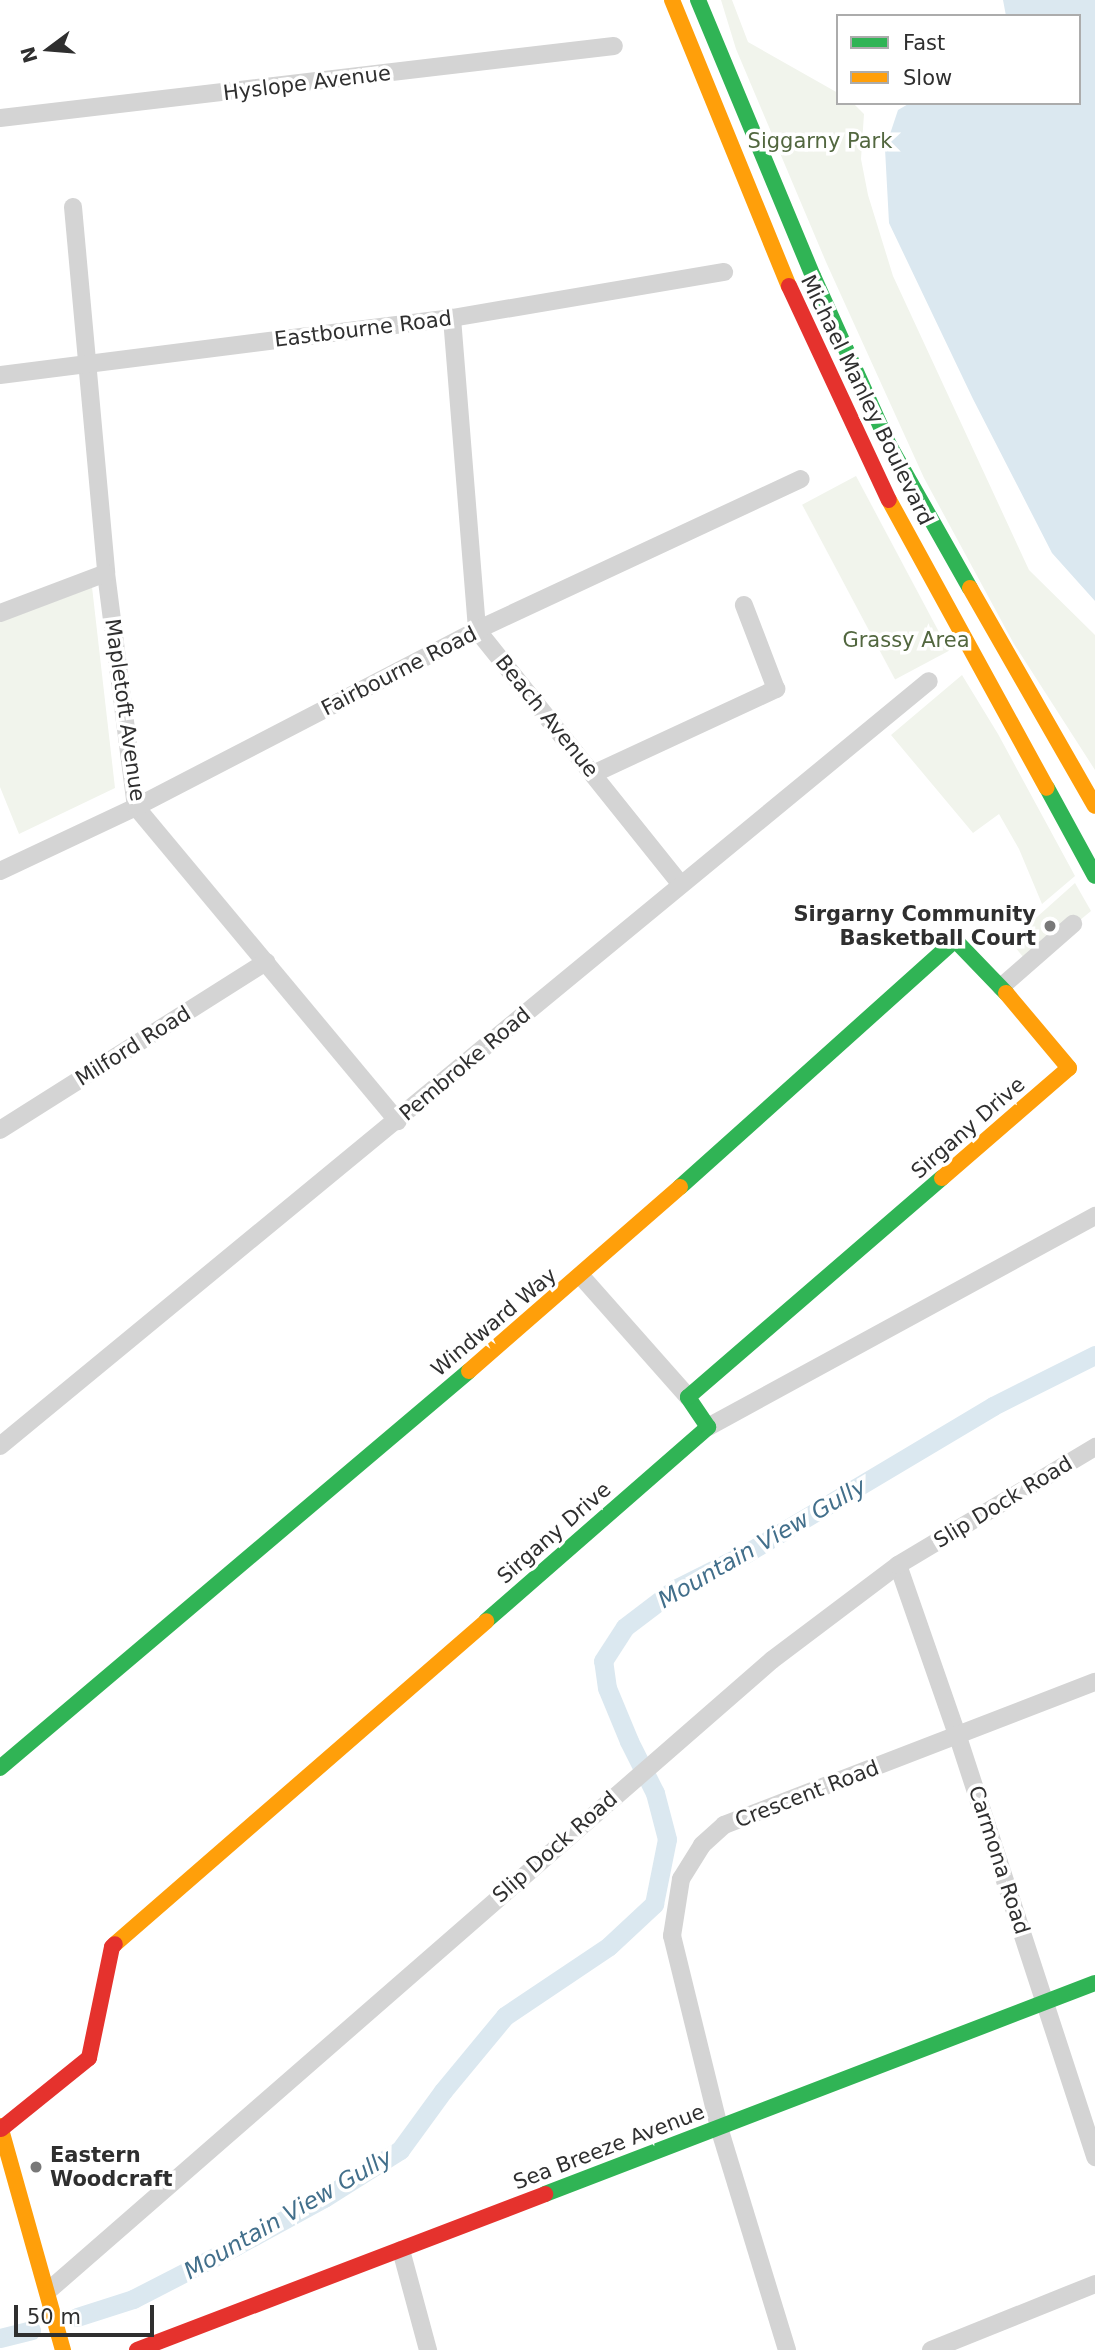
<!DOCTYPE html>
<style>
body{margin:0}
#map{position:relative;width:1095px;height:2350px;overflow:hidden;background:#fff;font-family:"DejaVu Sans",sans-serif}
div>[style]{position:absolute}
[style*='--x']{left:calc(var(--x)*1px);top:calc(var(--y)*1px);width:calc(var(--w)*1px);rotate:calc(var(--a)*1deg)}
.green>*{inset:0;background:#f1f4ec;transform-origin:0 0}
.water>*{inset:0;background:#dbe8f0}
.canal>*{height:19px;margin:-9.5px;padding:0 9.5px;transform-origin:9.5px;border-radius:9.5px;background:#dbe8f0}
.street>*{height:18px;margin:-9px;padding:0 9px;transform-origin:9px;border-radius:9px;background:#d4d4d4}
.fast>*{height:16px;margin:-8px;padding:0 8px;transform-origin:8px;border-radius:8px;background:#30b455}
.slow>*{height:16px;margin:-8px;padding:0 8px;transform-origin:8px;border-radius:8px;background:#ff9f0a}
.jam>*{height:16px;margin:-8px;padding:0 8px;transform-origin:8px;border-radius:8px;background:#e5322d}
.dots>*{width:19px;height:19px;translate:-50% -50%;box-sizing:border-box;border:4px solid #fff;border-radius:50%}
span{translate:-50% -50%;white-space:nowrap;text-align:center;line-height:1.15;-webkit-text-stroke:7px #fff;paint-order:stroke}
.street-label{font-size:21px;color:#2f2f2f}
.park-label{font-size:21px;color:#52673f}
.poi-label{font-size:21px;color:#2f2f2f;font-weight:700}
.right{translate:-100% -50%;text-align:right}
.left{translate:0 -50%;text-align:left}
.water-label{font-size:23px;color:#426f8b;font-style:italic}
.legend{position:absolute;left:836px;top:14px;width:245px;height:91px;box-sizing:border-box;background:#fff;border:2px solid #acacac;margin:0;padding:9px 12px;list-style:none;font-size:21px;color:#2f2f2f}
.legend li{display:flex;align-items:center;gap:14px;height:35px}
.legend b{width:35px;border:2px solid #acacac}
.north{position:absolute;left:14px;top:14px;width:70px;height:70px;-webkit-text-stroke:5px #fff;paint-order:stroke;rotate:254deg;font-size:19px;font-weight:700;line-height:28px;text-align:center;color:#2f2f2f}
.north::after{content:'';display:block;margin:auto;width:24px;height:32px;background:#2f2f2f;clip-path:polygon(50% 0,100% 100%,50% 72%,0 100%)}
.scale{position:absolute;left:14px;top:2305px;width:140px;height:32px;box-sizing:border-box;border:4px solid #2f2f2f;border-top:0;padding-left:9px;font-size:21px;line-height:24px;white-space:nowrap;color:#2f2f2f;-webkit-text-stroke:5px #fff;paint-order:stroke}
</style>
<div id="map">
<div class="green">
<div style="clip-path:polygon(721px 0,732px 0,748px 42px,838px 93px,838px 103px,853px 103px,864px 114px,861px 159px,868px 195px,893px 276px,1029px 570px,1095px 635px,1095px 770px,1014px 644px,924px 478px,826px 262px,736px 49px)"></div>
<div style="left:856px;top:476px;width:198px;height:61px;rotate:62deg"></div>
<div style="clip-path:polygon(92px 587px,115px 788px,19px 834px,0 787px,0 621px)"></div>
<div style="clip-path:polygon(962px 675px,998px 734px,1075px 876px,1042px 904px,1019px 849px,999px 814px,973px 833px,891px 735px)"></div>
<div style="clip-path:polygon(1075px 883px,1091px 911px,1028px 963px,1010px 941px)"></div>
</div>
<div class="water">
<div style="clip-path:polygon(1003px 0,1095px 0,1095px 601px,1052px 553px,973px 399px,889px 223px,885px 149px,898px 110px,910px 103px,1079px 103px,1079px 16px,1006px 16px)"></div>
</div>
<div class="canal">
<div style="--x:77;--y:2317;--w:59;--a:-17.8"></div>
<div style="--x:133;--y:2299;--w:114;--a:-27.2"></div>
<div style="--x:234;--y:2247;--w:102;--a:-28.6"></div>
<div style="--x:324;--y:2198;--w:90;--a:-32.3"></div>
<div style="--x:400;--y:2150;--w:73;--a:-53.9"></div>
<div style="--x:443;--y:2091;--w:97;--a:-50.4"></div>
<div style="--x:505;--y:2016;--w:125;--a:-33.9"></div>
<div style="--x:609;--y:1946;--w:62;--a:-43"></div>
<div style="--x:654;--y:1904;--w:66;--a:-78.7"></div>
<div style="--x:667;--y:1839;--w:48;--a:-104.6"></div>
<div style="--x:655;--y:1793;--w:58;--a:-116.6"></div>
<div style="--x:629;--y:1741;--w:57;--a:-112.5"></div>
<div style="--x:607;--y:1688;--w:27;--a:-98"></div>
<div style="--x:603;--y:1661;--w:40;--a:-57.1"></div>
<div style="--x:625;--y:1627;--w:63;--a:-37.2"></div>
<div style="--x:675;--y:1589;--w:78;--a:-26.6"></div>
<div style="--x:745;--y:1554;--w:289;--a:-30.8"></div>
<div style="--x:993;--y:1406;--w:114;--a:-26.6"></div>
<div style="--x:0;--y:2338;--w:32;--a:-14"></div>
</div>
<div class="street">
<div style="--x:0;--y:118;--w:618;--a:-6.69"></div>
<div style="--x:73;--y:207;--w:367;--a:84.8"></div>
<div style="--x:106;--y:573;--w:236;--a:82.7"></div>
<div style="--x:136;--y:807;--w:409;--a:50.2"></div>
<div style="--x:452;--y:318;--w:313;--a:85.4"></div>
<div style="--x:477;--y:630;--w:324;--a:51.3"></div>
<div style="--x:0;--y:375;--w:456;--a:-7.2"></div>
<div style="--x:452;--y:318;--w:276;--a:-9.6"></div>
<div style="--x:0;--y:613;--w:113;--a:-20.7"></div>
<div style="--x:595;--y:773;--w:200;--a:-24.9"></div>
<div style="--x:776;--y:689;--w:90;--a:-110.9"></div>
<div style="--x:0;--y:871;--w:150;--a:-25.2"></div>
<div style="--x:136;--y:807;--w:384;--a:-27.4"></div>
<div style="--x:477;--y:630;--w:357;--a:-25"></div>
<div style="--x:1001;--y:987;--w:96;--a:-41.2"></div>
<div style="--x:0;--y:1130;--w:315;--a:-32.3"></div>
<div style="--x:581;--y:1276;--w:162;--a:48.5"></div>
<div style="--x:708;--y:1427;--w:441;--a:-28.6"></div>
<div style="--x:0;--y:1446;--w:1203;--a:-39.47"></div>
<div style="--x:898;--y:1565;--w:182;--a:70.8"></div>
<div style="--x:958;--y:1737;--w:442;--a:71.9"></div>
<div style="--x:401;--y:2250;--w:104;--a:74.9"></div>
<div style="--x:48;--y:2291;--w:960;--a:-41.07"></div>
<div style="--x:772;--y:1660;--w:158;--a:-37"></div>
<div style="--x:898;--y:1565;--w:230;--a:-30.9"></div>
<div style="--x:787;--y:2350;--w:233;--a:-107"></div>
<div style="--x:719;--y:2127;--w:197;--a:-103.8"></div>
<div style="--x:672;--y:1936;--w:58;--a:-81"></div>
<div style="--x:681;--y:1879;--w:40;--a:-58"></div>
<div style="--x:702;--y:1845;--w:30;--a:-42"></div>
<div style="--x:724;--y:1825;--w:398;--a:-21.1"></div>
<div style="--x:931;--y:2350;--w:177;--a:-21.9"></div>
</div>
<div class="fast">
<div style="--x:698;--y:0;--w:299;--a:67.4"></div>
<div style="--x:813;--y:276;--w:185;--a:65.8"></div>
<div style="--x:889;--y:445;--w:164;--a:60.5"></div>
<div style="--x:1047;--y:788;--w:100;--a:61.4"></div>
<div style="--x:680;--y:1187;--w:370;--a:-41.9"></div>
<div style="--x:955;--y:940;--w:74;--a:46.1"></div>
<div style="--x:486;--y:1621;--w:295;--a:-41.1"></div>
<div style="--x:708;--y:1427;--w:36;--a:-124"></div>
<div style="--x:688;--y:1397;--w:335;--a:-40.8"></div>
<div style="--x:0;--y:1768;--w:614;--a:-40.25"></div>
<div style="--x:545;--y:2194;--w:589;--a:-20.99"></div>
</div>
<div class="slow">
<div style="--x:672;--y:0;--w:309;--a:67.8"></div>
<div style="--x:889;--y:500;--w:328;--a:61.3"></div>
<div style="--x:970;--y:588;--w:251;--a:60.2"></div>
<div style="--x:942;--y:1178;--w:168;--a:-40.9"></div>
<div style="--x:1069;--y:1068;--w:98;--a:-130"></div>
<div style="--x:469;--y:1371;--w:280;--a:-41.1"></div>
<div style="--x:115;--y:1944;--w:492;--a:-41"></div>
<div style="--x:0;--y:2126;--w:233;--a:74.3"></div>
</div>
<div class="jam">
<div style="--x:789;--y:286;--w:236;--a:65"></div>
<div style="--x:1;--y:2129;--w:113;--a:-38.9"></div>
<div style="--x:89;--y:2058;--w:113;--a:-78.3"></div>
<div style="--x:112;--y:1947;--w:4;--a:-45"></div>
<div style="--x:137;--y:2350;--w:437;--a:-20.9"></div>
</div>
<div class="dots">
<div style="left:1050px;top:926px;background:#787878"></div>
<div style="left:36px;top:2167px;background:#787878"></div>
</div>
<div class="street-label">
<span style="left:307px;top:83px;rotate:-7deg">Hyslope Avenue</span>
<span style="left:363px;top:329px;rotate:-7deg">Eastbourne Road</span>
<span style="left:867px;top:400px;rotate:64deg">Michael Manley Boulevard</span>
<span style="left:399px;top:671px;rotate:-27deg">Fairbourne Road</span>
<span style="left:125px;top:710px;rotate:82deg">Mapletoft Avenue</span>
<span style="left:547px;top:716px;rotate:51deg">Beach Avenue</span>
<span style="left:133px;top:1046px;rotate:-32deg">Milford Road</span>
<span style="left:465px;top:1064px;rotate:-40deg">Pembroke Road</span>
<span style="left:968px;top:1128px;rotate:-41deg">Sirgany Drive</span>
<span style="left:494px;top:1322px;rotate:-40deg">Windward Way</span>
<span style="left:1003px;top:1502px;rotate:-31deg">Slip Dock Road</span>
<span style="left:554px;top:1533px;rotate:-41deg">Sirgany Drive</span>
<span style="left:807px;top:1794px;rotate:-21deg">Crescent Road</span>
<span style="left:555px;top:1847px;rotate:-41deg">Slip Dock Road</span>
<span style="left:999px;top:1860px;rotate:72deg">Carmona Road</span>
<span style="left:609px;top:2147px;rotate:-21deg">Sea Breeze Avenue</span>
</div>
<div class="park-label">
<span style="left:820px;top:141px">Siggarny Park</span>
<span style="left:906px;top:640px">Grassy Area</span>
</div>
<div class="poi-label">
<span class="right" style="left:1036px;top:926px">Sirgarny Community<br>Basketball Court</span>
<span class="left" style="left:50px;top:2167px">Eastern<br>Woodcraft</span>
</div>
<div class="water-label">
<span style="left:762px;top:1543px;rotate:-30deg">Mountain View Gully</span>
<span style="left:288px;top:2214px;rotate:-30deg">Mountain View Gully</span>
</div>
<ul class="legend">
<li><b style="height:9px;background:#30b455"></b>Fast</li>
<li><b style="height:9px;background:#ff9f0a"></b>Slow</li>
</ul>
<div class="north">N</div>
<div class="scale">50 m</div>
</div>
